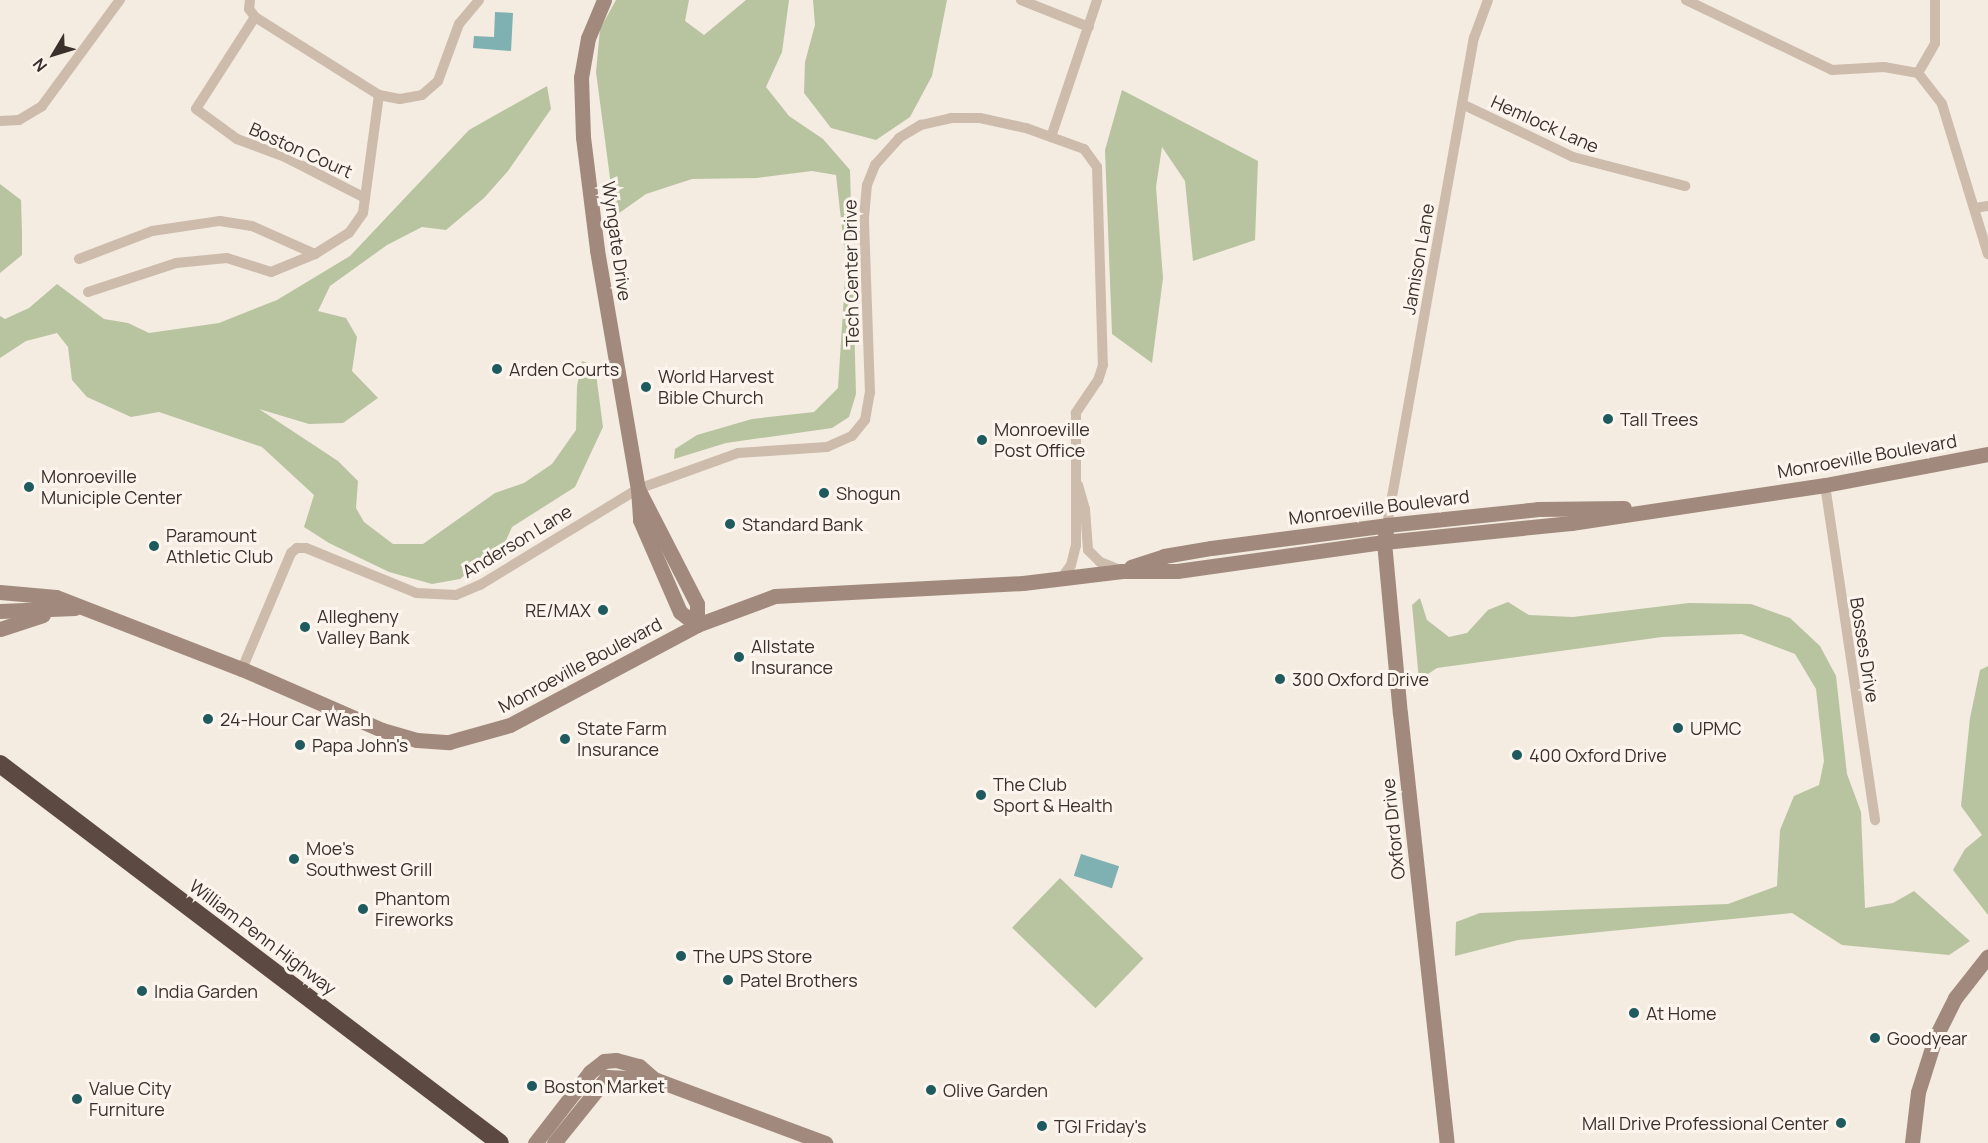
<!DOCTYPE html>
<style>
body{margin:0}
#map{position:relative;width:1988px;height:1143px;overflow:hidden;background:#f4ebe1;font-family:Manrope,sans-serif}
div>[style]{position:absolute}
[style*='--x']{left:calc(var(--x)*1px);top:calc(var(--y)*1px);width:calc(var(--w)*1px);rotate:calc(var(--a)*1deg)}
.green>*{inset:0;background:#b8c4a0;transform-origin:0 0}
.water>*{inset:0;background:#7fb0b2;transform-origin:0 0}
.street>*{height:10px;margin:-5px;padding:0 5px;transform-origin:5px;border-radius:5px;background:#cdbbac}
.secondary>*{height:15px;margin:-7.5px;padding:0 7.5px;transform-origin:7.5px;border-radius:7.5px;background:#a18a7d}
.highway>*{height:18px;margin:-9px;padding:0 9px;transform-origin:9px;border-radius:9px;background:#5c4a42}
.dots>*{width:16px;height:16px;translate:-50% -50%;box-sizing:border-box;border:3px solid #fbf5ee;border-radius:50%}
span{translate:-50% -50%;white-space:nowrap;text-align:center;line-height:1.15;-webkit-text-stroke:6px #fbf5ee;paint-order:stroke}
.street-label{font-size:18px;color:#3b302b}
.poi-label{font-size:18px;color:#3b302b}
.left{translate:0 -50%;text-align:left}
.right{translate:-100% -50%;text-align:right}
.north{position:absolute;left:24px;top:24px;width:60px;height:60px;-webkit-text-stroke:4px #fbf5ee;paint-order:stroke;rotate:232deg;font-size:16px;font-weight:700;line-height:24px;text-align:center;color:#3b302b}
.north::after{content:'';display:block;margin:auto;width:21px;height:27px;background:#3b302b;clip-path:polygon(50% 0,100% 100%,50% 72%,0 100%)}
</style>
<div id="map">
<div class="green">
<div style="clip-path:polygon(616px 0,689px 0,685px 21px,704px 35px,746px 0,789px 0,782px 52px,766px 87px,789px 116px,823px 139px,850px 170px,856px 394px,849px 417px,832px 428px,726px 443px,674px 459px,675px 449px,697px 435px,752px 419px,814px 412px,838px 388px,846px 264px,836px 175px,812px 171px,757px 178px,692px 179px,646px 194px,615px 216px,596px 72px,600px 29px)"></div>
<div style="clip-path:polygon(813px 0,947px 0,932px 76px,910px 117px,876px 140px,831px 128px,804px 93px,805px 62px,815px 25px)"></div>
<div style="clip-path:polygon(547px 86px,551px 109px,508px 171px,484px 198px,446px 230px,422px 227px,387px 245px,330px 286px,318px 311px,346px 318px,357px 337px,352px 371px,378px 398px,343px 423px,309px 424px,259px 409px,338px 461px,358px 481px,356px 508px,364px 522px,393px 544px,423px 544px,495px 493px,524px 483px,552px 464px,576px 430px,577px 386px,582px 361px,595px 366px,603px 427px,575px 487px,512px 527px,499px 556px,483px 560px,460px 579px,432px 584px,389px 572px,329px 543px,304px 527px,314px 495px,262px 447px,159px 412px,131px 417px,87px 397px,72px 380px,68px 347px,57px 333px,26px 341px,0 358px,0 316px,5px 319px,29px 308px,57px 284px,104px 319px,128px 323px,149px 333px,219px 323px,277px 300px,350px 256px,469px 130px)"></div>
<div style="clip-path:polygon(1122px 90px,1258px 161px,1255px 240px,1193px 261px,1185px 181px,1162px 147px,1156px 187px,1163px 278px,1152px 363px,1112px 334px,1105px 150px)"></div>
<div style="clip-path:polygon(0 184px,21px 200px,22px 233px,22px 255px,0 273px)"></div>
<div style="clip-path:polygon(1420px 598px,1427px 620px,1449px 637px,1467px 633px,1488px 610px,1508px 602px,1529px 615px,1573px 617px,1689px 603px,1751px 604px,1790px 618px,1820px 646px,1836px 676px,1847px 774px,1861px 812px,1865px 908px,1893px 903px,1914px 891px,1970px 941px,1949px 955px,1842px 945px,1792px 913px,1518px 940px,1455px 956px,1456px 922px,1480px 913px,1728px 904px,1777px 886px,1780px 830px,1794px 796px,1819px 785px,1824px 761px,1816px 689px,1795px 654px,1742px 634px,1662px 637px,1437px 668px,1419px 680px,1412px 605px)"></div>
<div style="clip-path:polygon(1988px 666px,1988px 915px,1953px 870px,1965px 849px,1982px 835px,1961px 806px,1970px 718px,1980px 670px)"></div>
<div style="left:1060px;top:878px;width:116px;height:69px;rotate:44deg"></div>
</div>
<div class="water">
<div style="clip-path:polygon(495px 12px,513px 13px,511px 51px,473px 48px,474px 36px,494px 37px)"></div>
<div style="left:1081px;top:854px;width:40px;height:23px;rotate:18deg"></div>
</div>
<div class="street">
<div style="--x:250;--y:0;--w:9;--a:96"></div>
<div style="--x:249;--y:9;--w:10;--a:53"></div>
<div style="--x:255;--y:17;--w:146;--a:32.2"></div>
<div style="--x:379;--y:95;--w:21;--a:11"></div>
<div style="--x:400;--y:99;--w:22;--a:-10"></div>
<div style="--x:422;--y:95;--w:21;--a:-41"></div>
<div style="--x:438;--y:81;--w:61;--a:-69.8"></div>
<div style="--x:459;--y:24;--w:31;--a:-50"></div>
<div style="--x:1021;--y:0;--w:73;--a:21.7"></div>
<div style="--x:1686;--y:0;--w:162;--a:25.6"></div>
<div style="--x:1832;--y:70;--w:52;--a:-3.3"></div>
<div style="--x:1884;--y:67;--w:35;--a:10"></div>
<div style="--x:1918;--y:73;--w:39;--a:52"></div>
<div style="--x:1942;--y:104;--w:157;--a:73"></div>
<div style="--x:255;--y:17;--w:109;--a:122.7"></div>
<div style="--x:196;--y:109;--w:51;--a:36.2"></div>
<div style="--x:237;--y:139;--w:51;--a:20.6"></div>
<div style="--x:285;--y:157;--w:90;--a:27.1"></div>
<div style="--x:1918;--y:73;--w:34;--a:-60"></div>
<div style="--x:1935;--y:43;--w:43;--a:-90"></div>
<div style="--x:1462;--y:104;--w:123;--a:25.5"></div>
<div style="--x:1573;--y:157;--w:116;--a:14.5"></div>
<div style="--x:0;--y:121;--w:19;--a:-3"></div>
<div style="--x:19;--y:120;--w:27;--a:-31"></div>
<div style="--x:42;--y:106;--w:132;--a:-53.7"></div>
<div style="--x:1051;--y:137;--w:145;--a:-71.4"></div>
<div style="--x:1975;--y:208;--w:13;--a:-9"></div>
<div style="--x:79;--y:259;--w:78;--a:-21"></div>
<div style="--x:152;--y:231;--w:69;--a:-8.4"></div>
<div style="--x:220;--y:221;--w:32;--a:9"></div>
<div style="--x:252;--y:226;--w:69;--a:24"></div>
<div style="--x:315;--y:254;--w:40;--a:-32"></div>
<div style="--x:349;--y:233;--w:24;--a:-55"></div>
<div style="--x:363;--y:213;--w:119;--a:-82.3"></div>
<div style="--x:88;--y:292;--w:93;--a:-18.2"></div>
<div style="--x:176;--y:263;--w:51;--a:-5.6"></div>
<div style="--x:227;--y:258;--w:46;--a:17.7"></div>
<div style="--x:271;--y:272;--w:48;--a:-22.2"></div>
<div style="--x:1078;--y:485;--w:25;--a:74"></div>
<div style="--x:1085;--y:509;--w:41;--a:85.8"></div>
<div style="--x:1088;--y:550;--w:17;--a:45"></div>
<div style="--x:1100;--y:562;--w:22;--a:22"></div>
<div style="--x:1825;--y:485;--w:339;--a:81.5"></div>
<div style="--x:1387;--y:525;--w:495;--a:-79.9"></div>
<div style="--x:1474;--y:38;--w:40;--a:-69.8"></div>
<div style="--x:242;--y:669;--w:126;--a:-67.1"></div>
<div style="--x:291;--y:553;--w:8;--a:-40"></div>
<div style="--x:297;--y:548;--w:9;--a:0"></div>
<div style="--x:306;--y:548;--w:119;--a:22.2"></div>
<div style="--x:416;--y:593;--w:40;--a:2.9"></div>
<div style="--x:456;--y:595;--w:26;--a:-23"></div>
<div style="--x:480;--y:585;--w:185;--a:-31.3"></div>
<div style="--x:638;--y:489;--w:106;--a:-19.8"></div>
<div style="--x:738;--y:453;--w:89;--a:-3.9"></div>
<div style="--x:827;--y:447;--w:27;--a:-24"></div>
<div style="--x:852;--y:436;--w:21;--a:-51"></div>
<div style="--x:865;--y:420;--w:27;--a:-80"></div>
<div style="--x:870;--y:393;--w:175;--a:-92"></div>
<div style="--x:864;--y:218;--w:33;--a:-85"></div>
<div style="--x:867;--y:185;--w:22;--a:-68"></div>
<div style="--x:875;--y:165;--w:36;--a:-48"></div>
<div style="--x:899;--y:138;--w:26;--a:-31"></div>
<div style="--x:921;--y:125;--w:31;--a:-13"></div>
<div style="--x:951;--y:118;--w:29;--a:0"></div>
<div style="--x:980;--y:118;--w:47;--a:12.3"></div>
<div style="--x:1026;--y:128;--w:62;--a:19.9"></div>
<div style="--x:1084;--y:149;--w:22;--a:54"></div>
<div style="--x:1097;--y:167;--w:198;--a:88.3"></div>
<div style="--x:1103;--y:365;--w:16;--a:108"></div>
<div style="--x:1098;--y:380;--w:40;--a:124"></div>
<div style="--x:1076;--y:413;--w:132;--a:90"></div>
<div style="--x:1076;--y:545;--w:21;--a:104"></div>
<div style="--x:1071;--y:565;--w:17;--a:126"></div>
</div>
<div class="secondary">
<div style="--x:604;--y:0;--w:41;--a:112.8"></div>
<div style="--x:588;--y:38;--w:40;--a:100"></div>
<div style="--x:581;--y:77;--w:60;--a:88.1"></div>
<div style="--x:583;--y:137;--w:114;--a:82.9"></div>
<div style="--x:597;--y:250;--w:242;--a:80.3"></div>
<div style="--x:638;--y:489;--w:31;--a:86"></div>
<div style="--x:640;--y:520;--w:100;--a:66.5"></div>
<div style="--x:680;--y:612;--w:21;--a:37"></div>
<div style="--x:638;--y:489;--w:129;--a:62.8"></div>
<div style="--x:697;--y:604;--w:21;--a:90"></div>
<div style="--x:1387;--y:525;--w:17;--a:100"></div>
<div style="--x:1384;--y:542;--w:172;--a:84.7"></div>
<div style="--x:1400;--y:713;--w:433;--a:83.8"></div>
<div style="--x:1131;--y:567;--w:35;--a:-18"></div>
<div style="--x:1164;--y:556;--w:48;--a:-9.7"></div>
<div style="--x:1211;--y:548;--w:177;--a:-7.4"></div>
<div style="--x:1387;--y:525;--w:152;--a:-6"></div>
<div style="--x:1538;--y:509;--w:86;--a:-0.7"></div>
<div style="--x:0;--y:592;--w:56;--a:5.1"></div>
<div style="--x:56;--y:597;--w:199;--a:21.2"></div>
<div style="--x:242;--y:669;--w:153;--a:23.5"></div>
<div style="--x:382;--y:730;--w:36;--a:16"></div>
<div style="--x:417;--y:740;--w:32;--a:4"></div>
<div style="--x:449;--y:742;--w:63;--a:-15.6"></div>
<div style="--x:510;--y:725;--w:212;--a:-28.1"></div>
<div style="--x:697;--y:625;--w:83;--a:-20.4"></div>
<div style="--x:775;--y:596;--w:248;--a:-3"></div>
<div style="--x:1023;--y:583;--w:100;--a:-6.9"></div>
<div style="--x:1122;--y:571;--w:55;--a:0"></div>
<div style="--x:1177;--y:571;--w:209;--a:-8"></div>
<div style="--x:1384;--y:542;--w:188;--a:-5.8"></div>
<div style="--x:1571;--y:523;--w:257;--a:-8.5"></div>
<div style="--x:1825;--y:485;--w:166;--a:-10.8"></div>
<div style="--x:0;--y:611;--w:75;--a:-2.3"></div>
<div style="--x:0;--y:629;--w:45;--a:-18"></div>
<div style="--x:535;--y:1143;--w:90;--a:-52.2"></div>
<div style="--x:590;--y:1072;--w:18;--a:-38"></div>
<div style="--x:604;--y:1061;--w:12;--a:-5"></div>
<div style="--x:616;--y:1060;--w:24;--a:15"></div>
<div style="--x:639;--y:1066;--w:20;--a:41"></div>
<div style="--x:654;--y:1079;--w:183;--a:20.5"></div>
<div style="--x:554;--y:1143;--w:85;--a:-51.2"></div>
<div style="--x:607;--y:1077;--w:47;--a:2.4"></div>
<div style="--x:1912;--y:1143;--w:51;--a:-83.3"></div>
<div style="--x:1918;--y:1092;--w:57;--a:-72.5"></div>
<div style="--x:1935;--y:1038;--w:45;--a:-63.4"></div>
<div style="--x:1955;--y:998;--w:53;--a:-51.8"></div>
</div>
<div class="highway">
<div style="--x:0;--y:764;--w:627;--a:37.16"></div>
</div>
<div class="dots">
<div style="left:497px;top:369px;background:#1f5a5e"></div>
<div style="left:646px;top:387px;background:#1f5a5e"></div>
<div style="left:1608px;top:419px;background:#1f5a5e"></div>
<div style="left:982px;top:440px;background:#1f5a5e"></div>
<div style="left:29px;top:487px;background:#1f5a5e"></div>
<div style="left:824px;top:493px;background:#1f5a5e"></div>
<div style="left:730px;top:524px;background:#1f5a5e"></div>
<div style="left:154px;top:546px;background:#1f5a5e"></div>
<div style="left:603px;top:610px;background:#1f5a5e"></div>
<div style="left:305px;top:627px;background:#1f5a5e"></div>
<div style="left:739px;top:657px;background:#1f5a5e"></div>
<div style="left:1280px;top:679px;background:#1f5a5e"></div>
<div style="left:208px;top:719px;background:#1f5a5e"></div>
<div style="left:1678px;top:728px;background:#1f5a5e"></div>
<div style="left:565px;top:739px;background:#1f5a5e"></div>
<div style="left:300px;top:745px;background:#1f5a5e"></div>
<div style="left:1517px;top:755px;background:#1f5a5e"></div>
<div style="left:981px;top:795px;background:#1f5a5e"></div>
<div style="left:294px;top:859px;background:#1f5a5e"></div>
<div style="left:363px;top:909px;background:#1f5a5e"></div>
<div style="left:681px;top:956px;background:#1f5a5e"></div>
<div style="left:728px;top:980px;background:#1f5a5e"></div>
<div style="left:142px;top:991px;background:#1f5a5e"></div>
<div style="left:1634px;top:1013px;background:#1f5a5e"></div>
<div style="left:1875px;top:1038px;background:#1f5a5e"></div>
<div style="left:532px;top:1086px;background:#1f5a5e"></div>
<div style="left:931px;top:1090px;background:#1f5a5e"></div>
<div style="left:77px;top:1099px;background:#1f5a5e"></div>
<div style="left:1841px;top:1123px;background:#1f5a5e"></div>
<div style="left:1042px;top:1126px;background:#1f5a5e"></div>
</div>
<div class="street-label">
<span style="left:1545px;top:124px;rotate:24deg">Hemlock Lane</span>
<span style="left:301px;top:150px;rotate:24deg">Boston Court</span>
<span style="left:617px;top:241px;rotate:82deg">Wyngate Drive</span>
<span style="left:1418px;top:259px;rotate:-80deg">Jamison Lane</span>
<span style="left:851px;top:273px;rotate:-91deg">Tech Center Drive</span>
<span style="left:1867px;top:456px;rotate:-10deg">Monroeville Boulevard</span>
<span style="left:1379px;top:507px;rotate:-7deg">Monroeville Boulevard</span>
<span style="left:517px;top:541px;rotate:-31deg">Anderson Lane</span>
<span style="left:1865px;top:650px;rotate:81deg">Bosses Drive</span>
<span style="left:580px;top:665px;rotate:-28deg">Monroeville Boulevard</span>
<span style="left:1393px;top:829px;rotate:-96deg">Oxford Drive</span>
<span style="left:263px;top:937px;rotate:37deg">William Penn Highway</span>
</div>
<div class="poi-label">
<span class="left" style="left:509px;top:369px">Arden Courts</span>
<span class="left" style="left:658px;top:387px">World Harvest<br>Bible Church</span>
<span class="left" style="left:1620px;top:419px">Tall Trees</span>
<span class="left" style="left:994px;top:440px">Monroeville<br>Post Office</span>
<span class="left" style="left:41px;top:487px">Monroeville<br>Municiple Center</span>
<span class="left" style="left:836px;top:493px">Shogun</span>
<span class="left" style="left:742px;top:524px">Standard Bank</span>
<span class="left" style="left:166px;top:546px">Paramount<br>Athletic Club</span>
<span class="right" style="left:591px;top:610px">RE/MAX</span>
<span class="left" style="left:317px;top:627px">Allegheny<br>Valley Bank</span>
<span class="left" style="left:751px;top:657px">Allstate<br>Insurance</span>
<span class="left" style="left:1292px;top:679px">300 Oxford Drive</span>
<span class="left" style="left:220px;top:719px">24-Hour Car Wash</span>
<span class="left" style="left:1690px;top:728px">UPMC</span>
<span class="left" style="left:577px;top:739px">State Farm<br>Insurance</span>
<span class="left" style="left:312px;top:745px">Papa John's</span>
<span class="left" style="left:1529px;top:755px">400 Oxford Drive</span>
<span class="left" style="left:993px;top:795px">The Club<br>Sport &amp; Health</span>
<span class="left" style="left:306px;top:859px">Moe's<br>Southwest Grill</span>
<span class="left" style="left:375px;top:909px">Phantom<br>Fireworks</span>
<span class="left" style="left:693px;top:956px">The UPS Store</span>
<span class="left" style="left:740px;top:980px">Patel Brothers</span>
<span class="left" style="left:154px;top:991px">India Garden</span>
<span class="left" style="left:1646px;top:1013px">At Home</span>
<span class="left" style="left:1887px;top:1038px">Goodyear</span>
<span class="left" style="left:544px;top:1086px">Boston Market</span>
<span class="left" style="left:89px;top:1099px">Value City<br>Furniture</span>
<span class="left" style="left:943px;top:1090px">Olive Garden</span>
<span class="right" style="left:1829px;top:1123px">Mall Drive Professional Center</span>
<span class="left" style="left:1054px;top:1126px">TGI Friday's</span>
</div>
<div class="north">N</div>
</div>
